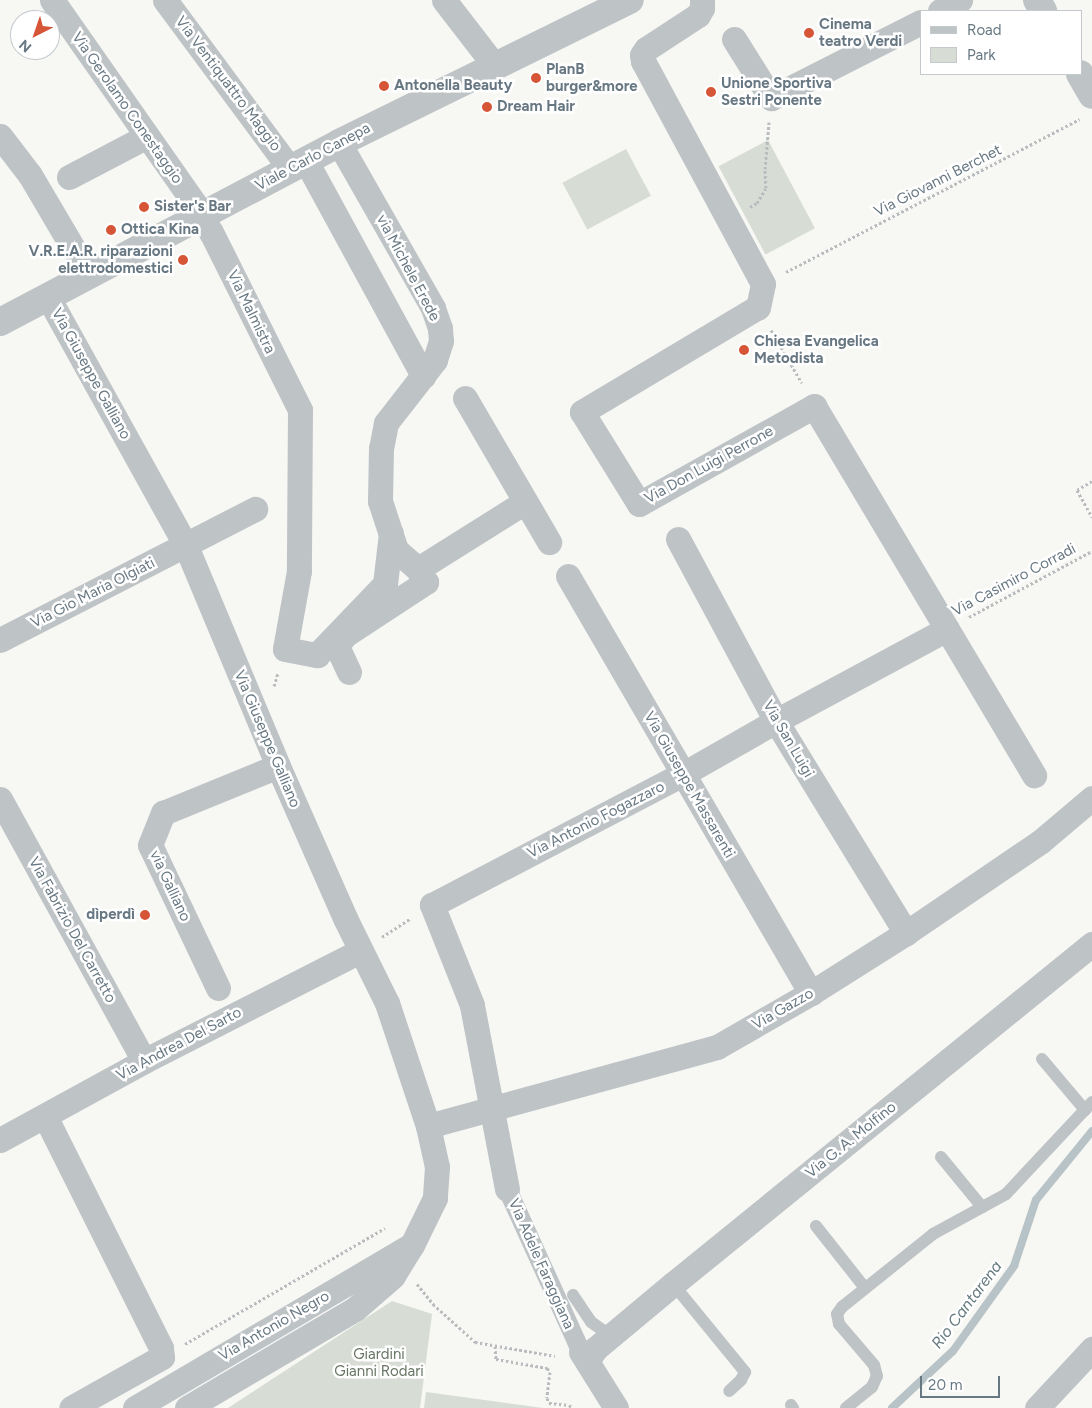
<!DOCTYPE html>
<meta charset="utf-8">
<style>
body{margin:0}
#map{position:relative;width:1092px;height:1408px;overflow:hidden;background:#f7f7f4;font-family:Figtree,sans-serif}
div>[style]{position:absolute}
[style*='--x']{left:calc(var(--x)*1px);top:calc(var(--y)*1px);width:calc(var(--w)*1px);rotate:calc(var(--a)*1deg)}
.green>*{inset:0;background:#d7dcd4;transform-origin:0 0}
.stream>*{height:8px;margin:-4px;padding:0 4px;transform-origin:4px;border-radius:4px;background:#b7c3c6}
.path>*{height:3px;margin-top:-1.5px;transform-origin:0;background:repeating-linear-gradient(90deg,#b9bcbe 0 2.5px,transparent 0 5px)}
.service>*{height:12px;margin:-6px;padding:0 6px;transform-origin:6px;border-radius:6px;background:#bec3c6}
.pedestrian>*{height:19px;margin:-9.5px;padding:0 9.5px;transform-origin:9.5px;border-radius:9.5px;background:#bec3c6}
.minor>*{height:25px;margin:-12.5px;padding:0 12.5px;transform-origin:12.5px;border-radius:12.5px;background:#bec3c6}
.tertiary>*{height:28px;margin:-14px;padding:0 14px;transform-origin:14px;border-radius:14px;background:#bec3c6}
.dots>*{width:14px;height:14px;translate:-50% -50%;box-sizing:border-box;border:2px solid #fff;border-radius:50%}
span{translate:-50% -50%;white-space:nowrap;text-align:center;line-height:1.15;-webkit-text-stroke:5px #fff;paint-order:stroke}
.poi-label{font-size:15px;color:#687883;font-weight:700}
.left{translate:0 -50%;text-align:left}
.right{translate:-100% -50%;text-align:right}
.street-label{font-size:15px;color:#687883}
.park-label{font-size:15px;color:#677663}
.water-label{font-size:16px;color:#64797f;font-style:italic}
.legend{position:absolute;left:920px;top:10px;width:162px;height:65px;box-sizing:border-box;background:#fff;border:1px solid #c3c9cd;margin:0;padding:6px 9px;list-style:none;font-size:15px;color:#687883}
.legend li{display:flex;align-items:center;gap:10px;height:25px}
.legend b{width:25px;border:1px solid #c3c9cd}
.north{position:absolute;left:10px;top:10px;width:50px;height:50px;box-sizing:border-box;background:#fff;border:1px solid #c3c9cd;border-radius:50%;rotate:221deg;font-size:14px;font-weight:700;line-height:20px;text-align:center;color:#687883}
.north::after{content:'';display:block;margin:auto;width:18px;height:22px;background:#d65536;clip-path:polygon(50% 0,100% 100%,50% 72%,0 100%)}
.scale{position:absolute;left:920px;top:1376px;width:80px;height:22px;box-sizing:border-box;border:2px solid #687883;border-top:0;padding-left:6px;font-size:15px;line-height:18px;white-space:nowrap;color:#687883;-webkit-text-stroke:4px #fff;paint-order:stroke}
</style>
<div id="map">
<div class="green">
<div style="left:768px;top:140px;width:100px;height:56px;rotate:62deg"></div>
<div style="left:626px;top:149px;width:53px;height:72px;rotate:62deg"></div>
<div style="clip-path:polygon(392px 1301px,432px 1314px,420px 1408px,228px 1408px)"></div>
<div style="clip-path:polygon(426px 1392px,543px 1408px,424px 1408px)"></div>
</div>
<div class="stream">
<div style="--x:892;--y:1408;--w:83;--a:-43.1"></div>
<div style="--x:953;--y:1351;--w:105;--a:-54.3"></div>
<div style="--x:1014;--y:1266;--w:70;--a:-71.6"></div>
<div style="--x:1036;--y:1200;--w:89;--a:-50.9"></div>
</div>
<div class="path">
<div style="--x:750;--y:207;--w:8;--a:-30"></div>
<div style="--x:757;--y:203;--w:17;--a:-59"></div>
<div style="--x:766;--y:188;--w:19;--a:-93"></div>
<div style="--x:765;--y:169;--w:47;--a:-85.1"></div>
<div style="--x:786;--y:272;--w:331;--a:-27.5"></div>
<div style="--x:771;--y:330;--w:61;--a:59.7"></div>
<div style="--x:1092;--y:481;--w:17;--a:149"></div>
<div style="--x:1077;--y:490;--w:31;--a:61"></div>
<div style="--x:969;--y:617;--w:140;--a:-28.2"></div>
<div style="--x:274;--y:686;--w:14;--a:-73"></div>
<div style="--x:382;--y:937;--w:33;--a:-33"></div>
<div style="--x:417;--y:1284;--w:26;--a:51"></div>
<div style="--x:433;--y:1304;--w:57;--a:42.1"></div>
<div style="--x:475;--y:1342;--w:81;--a:9.9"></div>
<div style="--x:185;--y:1344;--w:231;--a:-30.1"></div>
<div style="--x:495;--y:1346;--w:13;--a:86"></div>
<div style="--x:496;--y:1359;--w:52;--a:10"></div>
<div style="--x:547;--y:1368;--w:5;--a:53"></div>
<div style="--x:550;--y:1372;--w:26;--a:97"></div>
<div style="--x:547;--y:1398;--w:5;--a:68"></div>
<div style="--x:549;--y:1403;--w:20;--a:6"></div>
<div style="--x:569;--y:1405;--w:5;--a:37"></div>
</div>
<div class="service">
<div style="--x:1042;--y:1059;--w:67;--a:49.9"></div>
<div style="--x:941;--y:1157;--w:65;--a:50.6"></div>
<div style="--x:816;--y:1226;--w:79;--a:51.7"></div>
<div style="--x:673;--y:1284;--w:114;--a:50.7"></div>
<div style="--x:745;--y:1372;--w:9;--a:117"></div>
<div style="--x:741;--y:1380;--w:16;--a:137"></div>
<div style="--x:573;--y:1295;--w:32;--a:56"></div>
<div style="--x:591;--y:1322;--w:24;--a:35"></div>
<div style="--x:791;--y:1405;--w:4;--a:56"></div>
<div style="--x:846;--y:1408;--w:33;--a:-39"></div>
<div style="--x:872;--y:1387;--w:12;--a:-66"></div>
<div style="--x:877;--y:1376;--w:11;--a:-105"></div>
<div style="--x:874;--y:1365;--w:54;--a:-130.5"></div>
<div style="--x:839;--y:1324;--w:10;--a:-101"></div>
<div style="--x:837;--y:1314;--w:9;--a:-54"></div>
<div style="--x:842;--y:1307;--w:117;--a:-38.7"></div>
<div style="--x:933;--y:1234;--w:83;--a:-28.7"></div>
<div style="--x:1006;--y:1194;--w:126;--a:-46.9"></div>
</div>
<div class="pedestrian">
<div style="--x:507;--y:1189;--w:179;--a:65.6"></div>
</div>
<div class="minor">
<div style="--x:52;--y:0;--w:248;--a:55"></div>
<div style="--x:194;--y:203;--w:34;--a:60"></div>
<div style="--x:211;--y:232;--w:199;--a:63.4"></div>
<div style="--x:300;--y:410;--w:161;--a:90.4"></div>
<div style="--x:299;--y:571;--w:79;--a:100.2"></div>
<div style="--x:285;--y:649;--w:33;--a:11"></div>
<div style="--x:317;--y:655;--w:98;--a:-46.2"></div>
<div style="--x:385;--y:584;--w:51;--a:-83.3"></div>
<div style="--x:165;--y:0;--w:210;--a:53.5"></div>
<div style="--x:444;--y:0;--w:82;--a:52.4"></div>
<div style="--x:702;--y:0;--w:8;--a:90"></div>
<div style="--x:702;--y:8;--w:8;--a:120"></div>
<div style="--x:698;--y:15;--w:62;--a:146.8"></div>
<div style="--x:646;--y:49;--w:7;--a:124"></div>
<div style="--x:642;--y:55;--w:6;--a:81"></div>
<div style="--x:643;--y:61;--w:253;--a:61.7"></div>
<div style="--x:763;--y:284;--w:24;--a:102"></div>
<div style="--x:758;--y:307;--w:205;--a:149.2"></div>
<div style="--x:582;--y:412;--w:108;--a:58.2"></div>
<div style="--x:639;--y:504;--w:201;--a:-29.2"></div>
<div style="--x:814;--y:406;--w:430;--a:59.2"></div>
<div style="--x:940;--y:11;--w:23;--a:-29"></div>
<div style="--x:734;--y:39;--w:70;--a:57.9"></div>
<div style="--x:771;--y:98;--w:168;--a:-26.9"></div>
<div style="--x:0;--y:136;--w:49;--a:52.4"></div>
<div style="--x:30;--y:175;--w:116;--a:59.5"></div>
<div style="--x:339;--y:143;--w:190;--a:60.3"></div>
<div style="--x:433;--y:308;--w:21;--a:71"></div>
<div style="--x:440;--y:328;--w:13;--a:86"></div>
<div style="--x:441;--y:341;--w:20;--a:108"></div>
<div style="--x:435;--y:360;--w:80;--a:127.9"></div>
<div style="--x:386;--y:423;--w:25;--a:101"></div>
<div style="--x:381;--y:448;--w:53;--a:91.1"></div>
<div style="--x:380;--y:501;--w:52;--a:71.9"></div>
<div style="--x:396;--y:550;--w:29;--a:41"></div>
<div style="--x:418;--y:569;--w:126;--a:-32.1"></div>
<div style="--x:306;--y:161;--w:245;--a:61.4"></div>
<div style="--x:69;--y:177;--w:88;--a:-27.7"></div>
<div style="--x:48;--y:297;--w:285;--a:61"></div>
<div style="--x:186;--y:546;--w:238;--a:67.3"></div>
<div style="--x:278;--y:766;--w:166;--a:66.2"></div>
<div style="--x:345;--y:918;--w:95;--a:63.7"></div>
<div style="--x:387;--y:1003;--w:130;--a:71.6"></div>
<div style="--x:428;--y:1126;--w:42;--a:77.6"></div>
<div style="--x:437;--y:1167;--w:31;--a:94"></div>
<div style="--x:435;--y:1198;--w:52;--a:116.1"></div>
<div style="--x:412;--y:1245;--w:36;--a:122"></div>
<div style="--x:393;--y:1276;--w:50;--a:139"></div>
<div style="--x:355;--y:1309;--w:195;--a:149.5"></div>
<div style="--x:465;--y:398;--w:167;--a:59.7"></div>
<div style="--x:678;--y:539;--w:207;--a:61.7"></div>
<div style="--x:776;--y:721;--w:249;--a:58.5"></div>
<div style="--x:568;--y:576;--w:483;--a:59.8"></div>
<div style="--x:0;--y:640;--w:287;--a:-27.2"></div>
<div style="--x:349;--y:672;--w:29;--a:-115"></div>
<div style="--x:337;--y:646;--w:14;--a:-54"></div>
<div style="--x:345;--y:635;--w:97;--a:-33.2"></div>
<div style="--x:426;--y:582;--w:15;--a:-122"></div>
<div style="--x:0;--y:799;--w:299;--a:61.2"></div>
<div style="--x:218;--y:988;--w:158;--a:-115.4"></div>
<div style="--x:150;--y:845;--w:35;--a:-68"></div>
<div style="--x:163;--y:813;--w:124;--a:-22.2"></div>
<div style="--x:45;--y:1116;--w:259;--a:63.4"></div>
<div style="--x:161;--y:1348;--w:9;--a:84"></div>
<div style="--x:162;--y:1357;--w:104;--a:150.7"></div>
<div style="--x:428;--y:1126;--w:300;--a:-15.3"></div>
<div style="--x:717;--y:1047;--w:108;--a:-29.9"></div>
<div style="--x:811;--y:993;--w:112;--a:-32.3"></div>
<div style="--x:906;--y:933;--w:162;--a:-34.2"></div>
<div style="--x:1040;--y:842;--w:68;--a:-40.2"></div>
<div style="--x:0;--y:1140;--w:164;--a:-28.7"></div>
<div style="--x:144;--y:1061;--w:242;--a:-27"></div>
<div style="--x:507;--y:1189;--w:187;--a:-100.8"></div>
<div style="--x:472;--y:1005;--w:108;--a:-111.8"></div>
<div style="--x:432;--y:905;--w:283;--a:-27.6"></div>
<div style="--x:683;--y:774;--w:107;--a:-29.7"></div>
<div style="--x:776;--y:721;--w:194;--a:-28.3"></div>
<div style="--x:581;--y:1352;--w:66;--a:58"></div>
<div style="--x:587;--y:1361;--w:14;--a:-56"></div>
<div style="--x:595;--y:1349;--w:102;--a:-39.8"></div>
<div style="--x:673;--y:1284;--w:540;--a:-39.06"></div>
<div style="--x:135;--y:1408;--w:319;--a:-30.5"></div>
<div style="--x:1037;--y:1408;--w:81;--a:-47"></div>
</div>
<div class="tertiary">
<div style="--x:1037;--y:0;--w:13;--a:61"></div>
<div style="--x:1080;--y:74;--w:24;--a:60"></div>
<div style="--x:0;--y:322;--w:383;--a:-27.8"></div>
<div style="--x:339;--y:143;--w:324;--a:-26.2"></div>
</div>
<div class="dots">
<div style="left:809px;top:33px;background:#d65536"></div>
<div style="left:536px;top:78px;background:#d65536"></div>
<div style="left:384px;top:86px;background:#d65536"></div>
<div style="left:711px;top:92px;background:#d65536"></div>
<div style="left:487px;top:107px;background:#d65536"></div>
<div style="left:144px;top:207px;background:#d65536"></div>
<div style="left:111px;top:230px;background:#d65536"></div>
<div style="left:183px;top:260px;background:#d65536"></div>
<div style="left:744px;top:350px;background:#d65536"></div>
<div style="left:145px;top:915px;background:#d65536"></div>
</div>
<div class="poi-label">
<span class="left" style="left:819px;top:33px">Cinema<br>teatro Verdi</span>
<span class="left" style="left:546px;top:78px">PlanB<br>burger&amp;more</span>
<span class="left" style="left:721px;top:92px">Unione Sportiva<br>Sestri Ponente</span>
<span class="left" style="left:394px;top:86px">Antonella Beauty</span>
<span class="left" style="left:497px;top:107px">Dream Hair</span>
<span class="left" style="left:154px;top:207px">Sister's Bar</span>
<span class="left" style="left:121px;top:230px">Ottica Kina</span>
<span class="right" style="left:173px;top:260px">V.R.E.A.R. riparazioni<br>elettrodomestici</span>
<span class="left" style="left:754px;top:350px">Chiesa Evangelica<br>Metodista</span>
<span class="right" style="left:135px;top:915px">dìperdì</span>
</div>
<div class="street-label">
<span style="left:228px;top:84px;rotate:53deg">Via Ventiquattro Maggio</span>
<span style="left:127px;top:108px;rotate:55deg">Via Gerolamo Conestaggio</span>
<span style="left:313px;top:157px;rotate:-28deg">Viale Carlo Canepa</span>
<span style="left:938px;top:181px;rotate:-27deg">Via Giovanni Berchet</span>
<span style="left:408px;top:268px;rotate:62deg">via Michele Erede</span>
<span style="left:251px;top:312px;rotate:64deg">Via Malmistra</span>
<span style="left:91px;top:374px;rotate:61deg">Via Giuseppe Galliano</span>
<span style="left:709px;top:465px;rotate:-29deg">Via Don Luigi Perrone</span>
<span style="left:1014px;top:580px;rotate:-28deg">Via Casimiro Corradi</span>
<span style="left:93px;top:593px;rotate:-27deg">Via Gio Maria Olgiati</span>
<span style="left:267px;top:739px;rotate:67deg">Via Giuseppe Galliano</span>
<span style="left:788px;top:739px;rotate:60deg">Via San Luigi</span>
<span style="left:689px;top:785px;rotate:60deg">Via Giuseppe Massarenti</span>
<span style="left:596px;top:820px;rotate:-27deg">Via Antonio Fogazzaro</span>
<span style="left:170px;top:886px;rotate:65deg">via Galliano</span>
<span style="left:72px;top:930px;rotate:61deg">Via Fabrizio Del Carretto</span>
<span style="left:783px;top:1009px;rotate:-30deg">Via Gazzo</span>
<span style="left:179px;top:1044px;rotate:-28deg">Via Andrea Del Sarto</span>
<span style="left:851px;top:1140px;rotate:-39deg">Via G. A. Molfino</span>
<span style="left:541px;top:1264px;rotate:66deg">Via Adele Faraggiana</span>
<span style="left:274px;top:1326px;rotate:-30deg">Via Antonio Negro</span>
</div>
<div class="park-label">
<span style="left:379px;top:1363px">Giardini<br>Gianni Rodari</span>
</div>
<div class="water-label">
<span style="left:967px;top:1305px;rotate:-53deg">Rio Cantarena</span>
</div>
<ul class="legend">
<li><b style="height:6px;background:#bec3c6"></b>Road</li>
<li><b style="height:14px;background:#d7dcd4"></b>Park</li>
</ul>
<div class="north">N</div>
<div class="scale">20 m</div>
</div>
